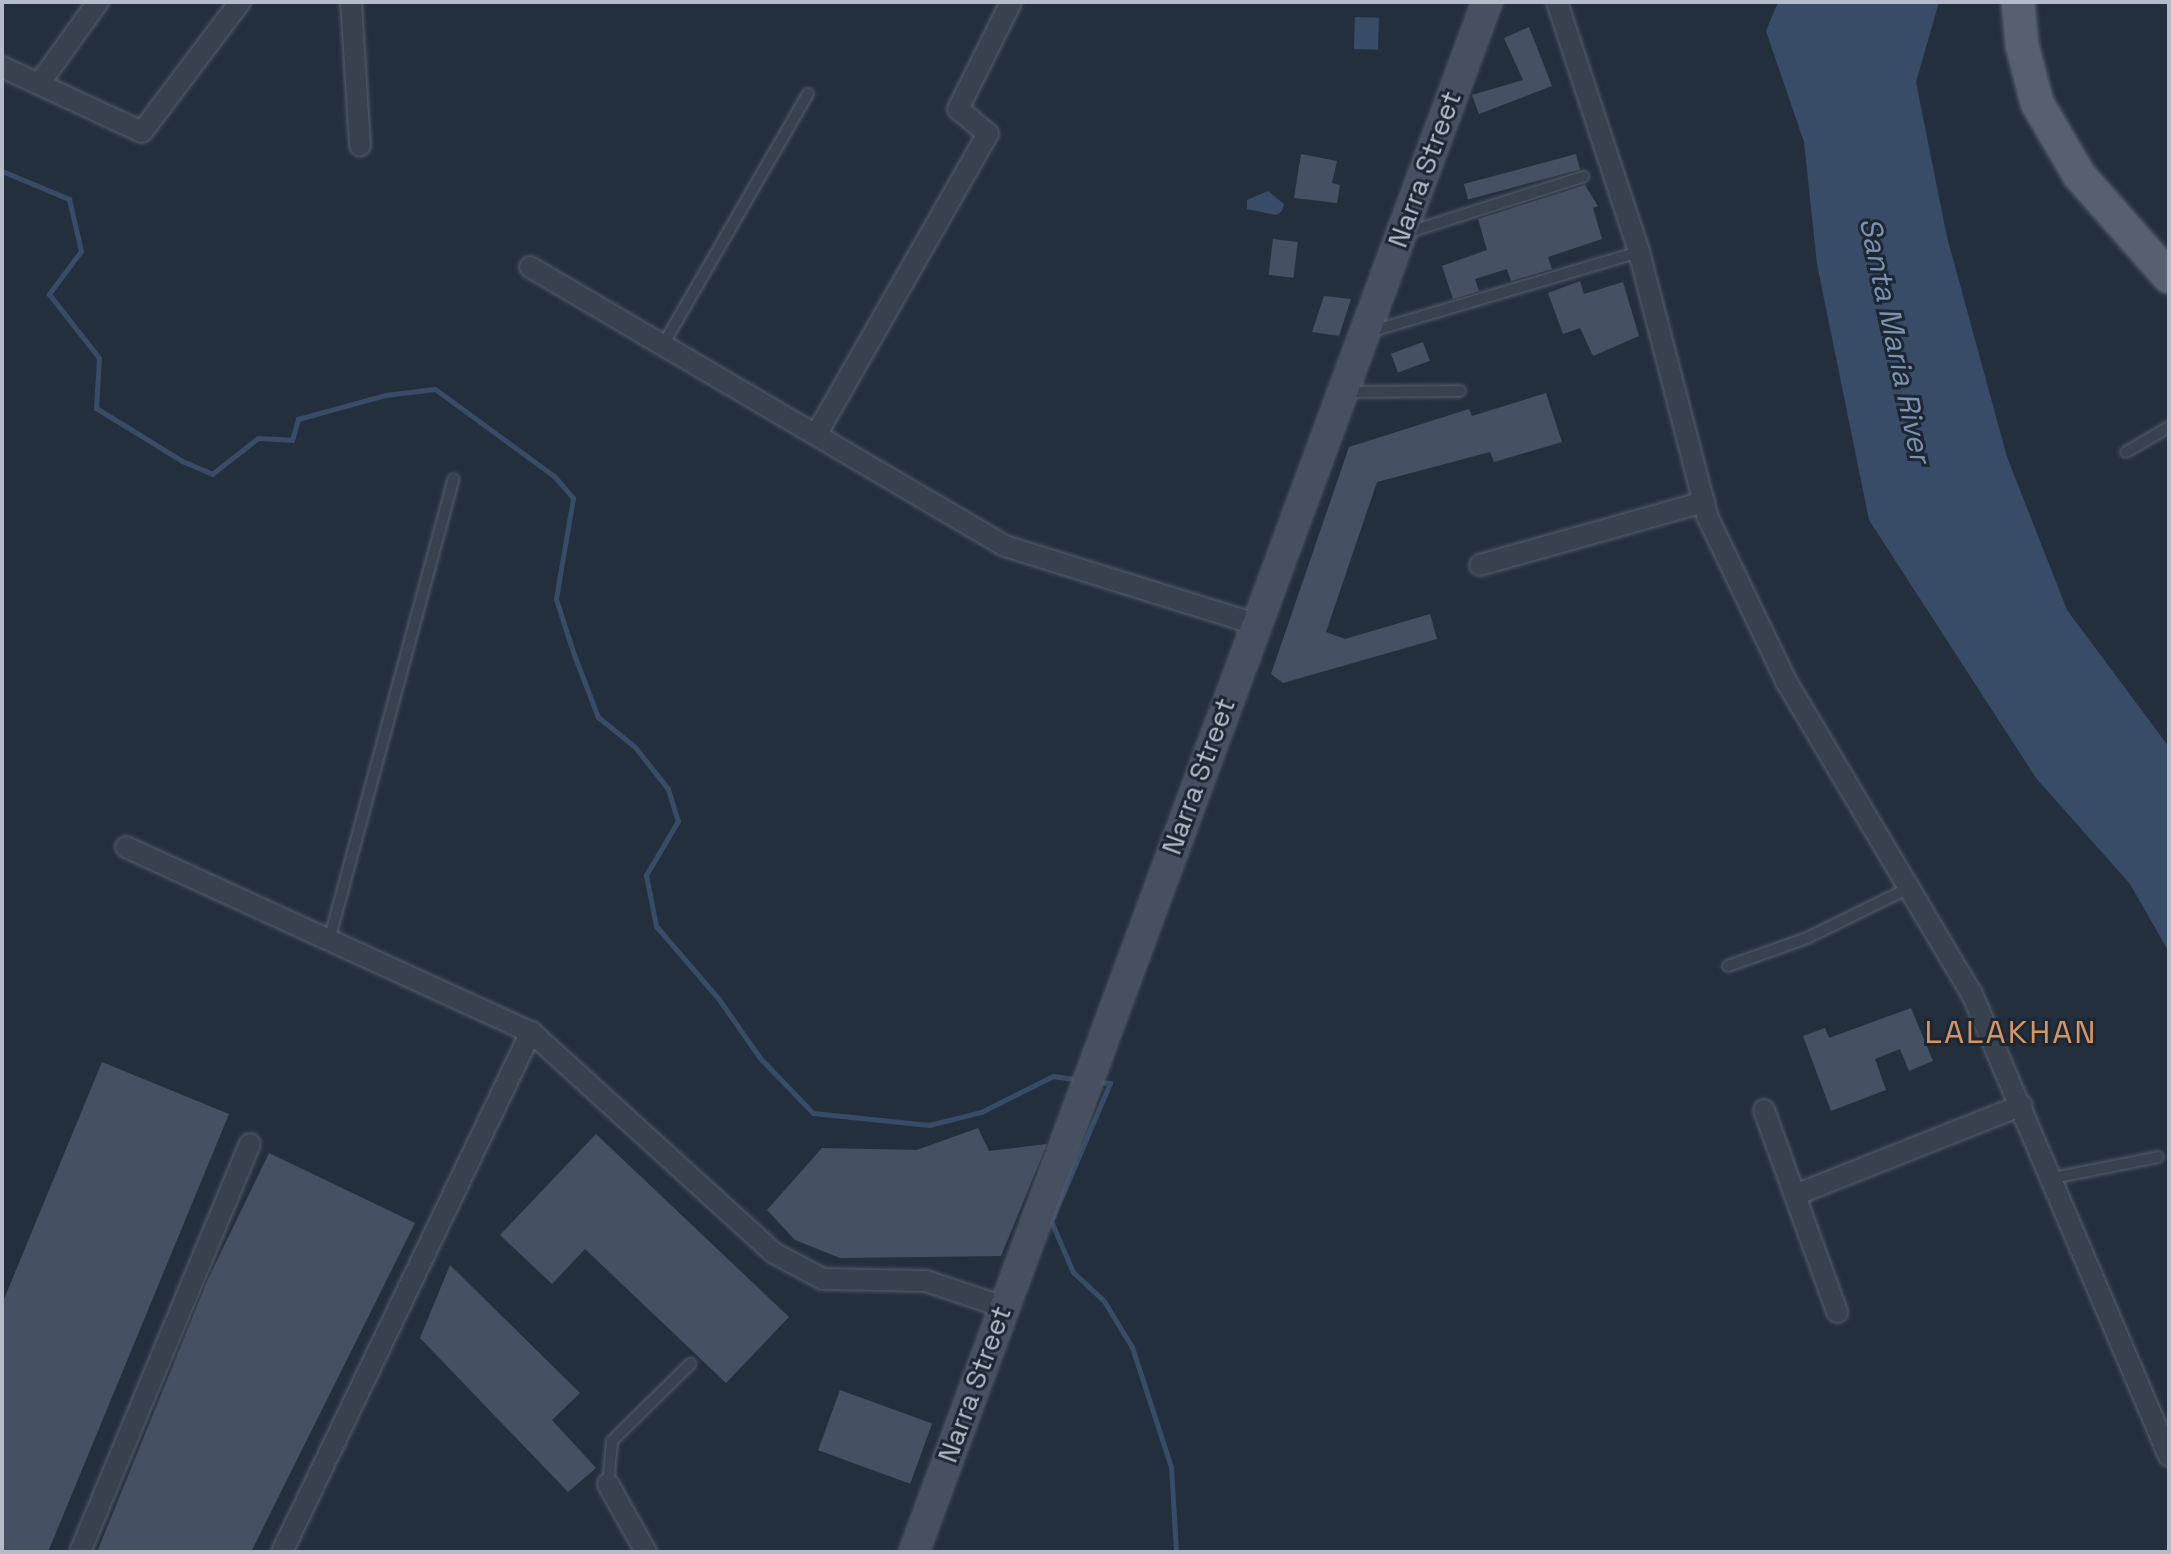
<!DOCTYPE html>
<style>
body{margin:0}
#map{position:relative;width:2171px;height:1554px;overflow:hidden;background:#242f3e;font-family:"Space Grotesk",sans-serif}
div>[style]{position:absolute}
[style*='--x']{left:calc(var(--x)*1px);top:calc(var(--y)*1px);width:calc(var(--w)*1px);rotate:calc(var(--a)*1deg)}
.water>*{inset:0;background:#394c67;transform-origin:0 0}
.stream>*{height:5px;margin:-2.5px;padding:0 2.5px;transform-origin:2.5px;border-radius:2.5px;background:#394c67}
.building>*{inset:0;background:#455162;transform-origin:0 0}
.roads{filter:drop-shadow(0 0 2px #565f6c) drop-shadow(0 0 2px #565f6c)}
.lane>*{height:10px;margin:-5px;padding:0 5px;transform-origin:5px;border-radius:5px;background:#38414e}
.street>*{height:20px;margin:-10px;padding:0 10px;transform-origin:10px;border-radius:10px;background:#38414e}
.secondary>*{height:28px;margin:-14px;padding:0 14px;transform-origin:14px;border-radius:14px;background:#465061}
.primary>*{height:32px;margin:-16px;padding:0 16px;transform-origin:16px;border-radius:16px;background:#56606e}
span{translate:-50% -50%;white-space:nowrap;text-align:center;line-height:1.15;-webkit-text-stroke:6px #1d2633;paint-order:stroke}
.street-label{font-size:28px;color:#b4bcc9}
.water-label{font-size:30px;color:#7c92b1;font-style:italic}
.quarter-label{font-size:32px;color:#d59563;letter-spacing:2px}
.frame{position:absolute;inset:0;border:4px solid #b4bcc9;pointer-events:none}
</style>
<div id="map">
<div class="water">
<div style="clip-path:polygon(1778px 2px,1939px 2px,1916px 82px,1947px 237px,2007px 457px,2067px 610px,2169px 747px,2169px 952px,2130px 884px,2036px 778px,1869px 520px,1817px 264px,1804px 142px,1766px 31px)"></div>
<div style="left:1355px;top:17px;width:24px;height:32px;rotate:2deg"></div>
<div style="clip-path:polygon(1268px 191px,1284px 204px,1282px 211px,1276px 215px,1247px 209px,1247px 200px)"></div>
</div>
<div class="stream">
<div style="--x:2;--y:171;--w:73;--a:22.7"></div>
<div style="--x:69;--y:199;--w:53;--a:77"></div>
<div style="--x:81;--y:251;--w:54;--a:126.7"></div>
<div style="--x:49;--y:294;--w:81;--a:52"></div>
<div style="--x:99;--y:358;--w:50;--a:93.4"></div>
<div style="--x:96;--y:408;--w:101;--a:31.6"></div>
<div style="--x:182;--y:461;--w:33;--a:23"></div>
<div style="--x:212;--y:474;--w:58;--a:-38"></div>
<div style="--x:258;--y:438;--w:34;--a:3"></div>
<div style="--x:292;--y:440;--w:22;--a:-74"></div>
<div style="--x:298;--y:419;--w:90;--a:-15.4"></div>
<div style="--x:385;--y:395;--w:50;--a:-6.8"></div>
<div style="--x:435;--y:389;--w:147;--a:36.2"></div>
<div style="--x:554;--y:476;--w:29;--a:49"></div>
<div style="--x:573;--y:498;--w:102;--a:99.6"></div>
<div style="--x:556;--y:599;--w:56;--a:72.2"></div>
<div style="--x:573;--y:652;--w:70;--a:69"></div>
<div style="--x:598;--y:717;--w:48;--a:39"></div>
<div style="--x:635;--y:747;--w:53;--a:51.8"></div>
<div style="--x:668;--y:789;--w:34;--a:73"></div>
<div style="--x:678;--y:821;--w:63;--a:120.7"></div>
<div style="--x:646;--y:875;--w:52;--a:78.9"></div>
<div style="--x:656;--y:926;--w:95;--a:49.3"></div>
<div style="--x:718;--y:998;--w:73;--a:55"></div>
<div style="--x:760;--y:1058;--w:76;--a:46.1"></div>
<div style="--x:813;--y:1113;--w:117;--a:5.9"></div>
<div style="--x:929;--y:1125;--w:54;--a:-14"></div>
<div style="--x:981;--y:1112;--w:80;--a:-26.6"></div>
<div style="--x:1053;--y:1076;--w:21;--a:8"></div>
<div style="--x:1097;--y:1082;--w:13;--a:4"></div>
<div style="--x:1110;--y:1083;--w:150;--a:113.1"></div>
<div style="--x:1051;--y:1221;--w:56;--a:66.7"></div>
<div style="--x:1073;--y:1272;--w:42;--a:43.1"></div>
<div style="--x:1104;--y:1301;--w:54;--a:58.7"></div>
<div style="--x:1132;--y:1347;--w:126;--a:72"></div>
<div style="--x:1171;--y:1467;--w:85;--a:86.6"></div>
</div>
<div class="building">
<div style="clip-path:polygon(1529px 27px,1552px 86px,1479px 114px,1472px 95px,1523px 80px,1504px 38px)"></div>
<div style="clip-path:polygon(1301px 154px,1337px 161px,1332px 183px,1340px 185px,1337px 203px,1294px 198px)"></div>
<div style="left:1576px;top:154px;width:16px;height:116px;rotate:75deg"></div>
<div style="clip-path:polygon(1585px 185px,1598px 206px,1593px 208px,1602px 239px,1548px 257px,1552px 269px,1511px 281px,1507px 269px,1475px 279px,1479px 291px,1453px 299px,1442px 266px,1487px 250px,1478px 219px)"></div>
<div style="left:1273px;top:239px;width:25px;height:36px;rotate:7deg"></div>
<div style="clip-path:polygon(1580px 281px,1584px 294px,1623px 282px,1639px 336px,1593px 356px,1580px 328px,1563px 334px,1548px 293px)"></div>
<div style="clip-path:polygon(1324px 296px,1351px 299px,1339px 336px,1312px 332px)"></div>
<div style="left:1423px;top:342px;width:20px;height:34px;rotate:70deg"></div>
<div style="clip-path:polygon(1546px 393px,1562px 442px,1494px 462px,1490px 452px,1377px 482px,1326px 632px,1345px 639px,1430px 614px,1437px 639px,1283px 683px,1271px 674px,1349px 447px,1469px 409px,1472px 416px)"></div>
<div style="clip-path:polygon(1911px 1008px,1933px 1061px,1909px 1071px,1900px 1049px,1875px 1059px,1886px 1090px,1831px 1111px,1803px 1036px,1825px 1028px,1829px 1038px)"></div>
<div style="clip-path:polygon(102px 1062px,229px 1114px,48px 1552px,2px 1552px,2px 1304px)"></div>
<div style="clip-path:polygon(978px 1128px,989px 1151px,1047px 1144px,1001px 1256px,840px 1258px,795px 1240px,767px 1210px,822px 1148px,917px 1150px)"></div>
<div style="clip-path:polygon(596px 1134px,789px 1317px,726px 1383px,585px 1249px,552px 1284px,500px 1235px)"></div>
<div style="clip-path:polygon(269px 1153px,415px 1223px,251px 1552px,97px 1552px,208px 1279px)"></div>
<div style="clip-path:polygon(450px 1265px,580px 1393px,552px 1420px,596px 1468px,568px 1492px,420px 1338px)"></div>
<div style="left:840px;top:1390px;width:98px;height:64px;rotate:20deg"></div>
</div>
<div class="roads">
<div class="lane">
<div style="--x:1406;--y:233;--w:186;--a:-17.6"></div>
<div style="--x:1369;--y:332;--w:282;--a:-16.5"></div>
<div style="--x:663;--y:345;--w:290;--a:-60"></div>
<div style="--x:1347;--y:392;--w:113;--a:-0.5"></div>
<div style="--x:2126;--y:452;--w:50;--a:-30.2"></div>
<div style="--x:330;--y:937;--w:474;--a:-74.9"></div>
<div style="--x:1728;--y:966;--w:84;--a:-19.5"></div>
<div style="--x:1807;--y:938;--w:114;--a:-26.1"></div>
<div style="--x:2053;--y:1178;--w:107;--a:-11.3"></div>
<div style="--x:608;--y:1484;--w:43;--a:-84.7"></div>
<div style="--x:612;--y:1441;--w:110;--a:-44.6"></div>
</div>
<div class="street">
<div style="--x:351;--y:2;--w:144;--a:86.4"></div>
<div style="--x:1557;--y:2;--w:263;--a:71.8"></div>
<div style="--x:1639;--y:252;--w:275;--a:75.5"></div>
<div style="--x:1708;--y:518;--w:181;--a:64.4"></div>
<div style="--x:1786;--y:681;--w:364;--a:59.3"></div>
<div style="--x:1972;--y:994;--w:502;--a:66.91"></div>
<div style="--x:2;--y:67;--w:154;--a:24.9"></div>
<div style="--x:142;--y:132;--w:163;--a:-53"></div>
<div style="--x:39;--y:84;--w:101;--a:-54.3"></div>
<div style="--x:530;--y:267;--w:551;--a:30.43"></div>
<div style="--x:1005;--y:546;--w:262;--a:17.3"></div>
<div style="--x:816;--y:435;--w:347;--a:-60.3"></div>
<div style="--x:988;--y:134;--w:39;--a:-140"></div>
<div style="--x:958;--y:109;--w:119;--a:-63.6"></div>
<div style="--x:1480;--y:565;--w:233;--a:-15.7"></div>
<div style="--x:126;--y:847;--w:445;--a:24.6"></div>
<div style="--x:531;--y:1032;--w:328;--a:42.3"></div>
<div style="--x:774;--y:1253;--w:55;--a:28"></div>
<div style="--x:823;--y:1279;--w:103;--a:1.1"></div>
<div style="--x:926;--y:1281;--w:79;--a:18.4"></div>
<div style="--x:1764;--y:1110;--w:215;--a:70.1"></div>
<div style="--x:1795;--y:1195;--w:244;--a:-21.6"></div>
<div style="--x:608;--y:1484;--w:78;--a:60.8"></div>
<div style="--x:80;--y:1552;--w:442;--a:-67.4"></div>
<div style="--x:282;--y:1552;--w:577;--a:-64.41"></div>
</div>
<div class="secondary">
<div style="--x:914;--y:1552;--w:1653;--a:-69.71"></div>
</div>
<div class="primary">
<div style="--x:2018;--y:2;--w:43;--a:84.7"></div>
<div style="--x:2022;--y:45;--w:60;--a:75.5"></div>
<div style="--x:2037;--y:103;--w:83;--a:59.7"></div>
<div style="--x:2079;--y:175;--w:136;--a:48.6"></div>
</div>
</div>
<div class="street-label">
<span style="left:1424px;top:169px;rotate:-70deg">Narra Street</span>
<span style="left:1198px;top:776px;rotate:-70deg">Narra Street</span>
<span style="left:974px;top:1384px;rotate:-70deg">Narra Street</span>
</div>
<div class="water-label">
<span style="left:1895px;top:340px;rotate:78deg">Santa Maria River</span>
</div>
<div class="quarter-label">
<span style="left:2011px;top:1032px">LALAKHAN</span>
</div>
<div class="frame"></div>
</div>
